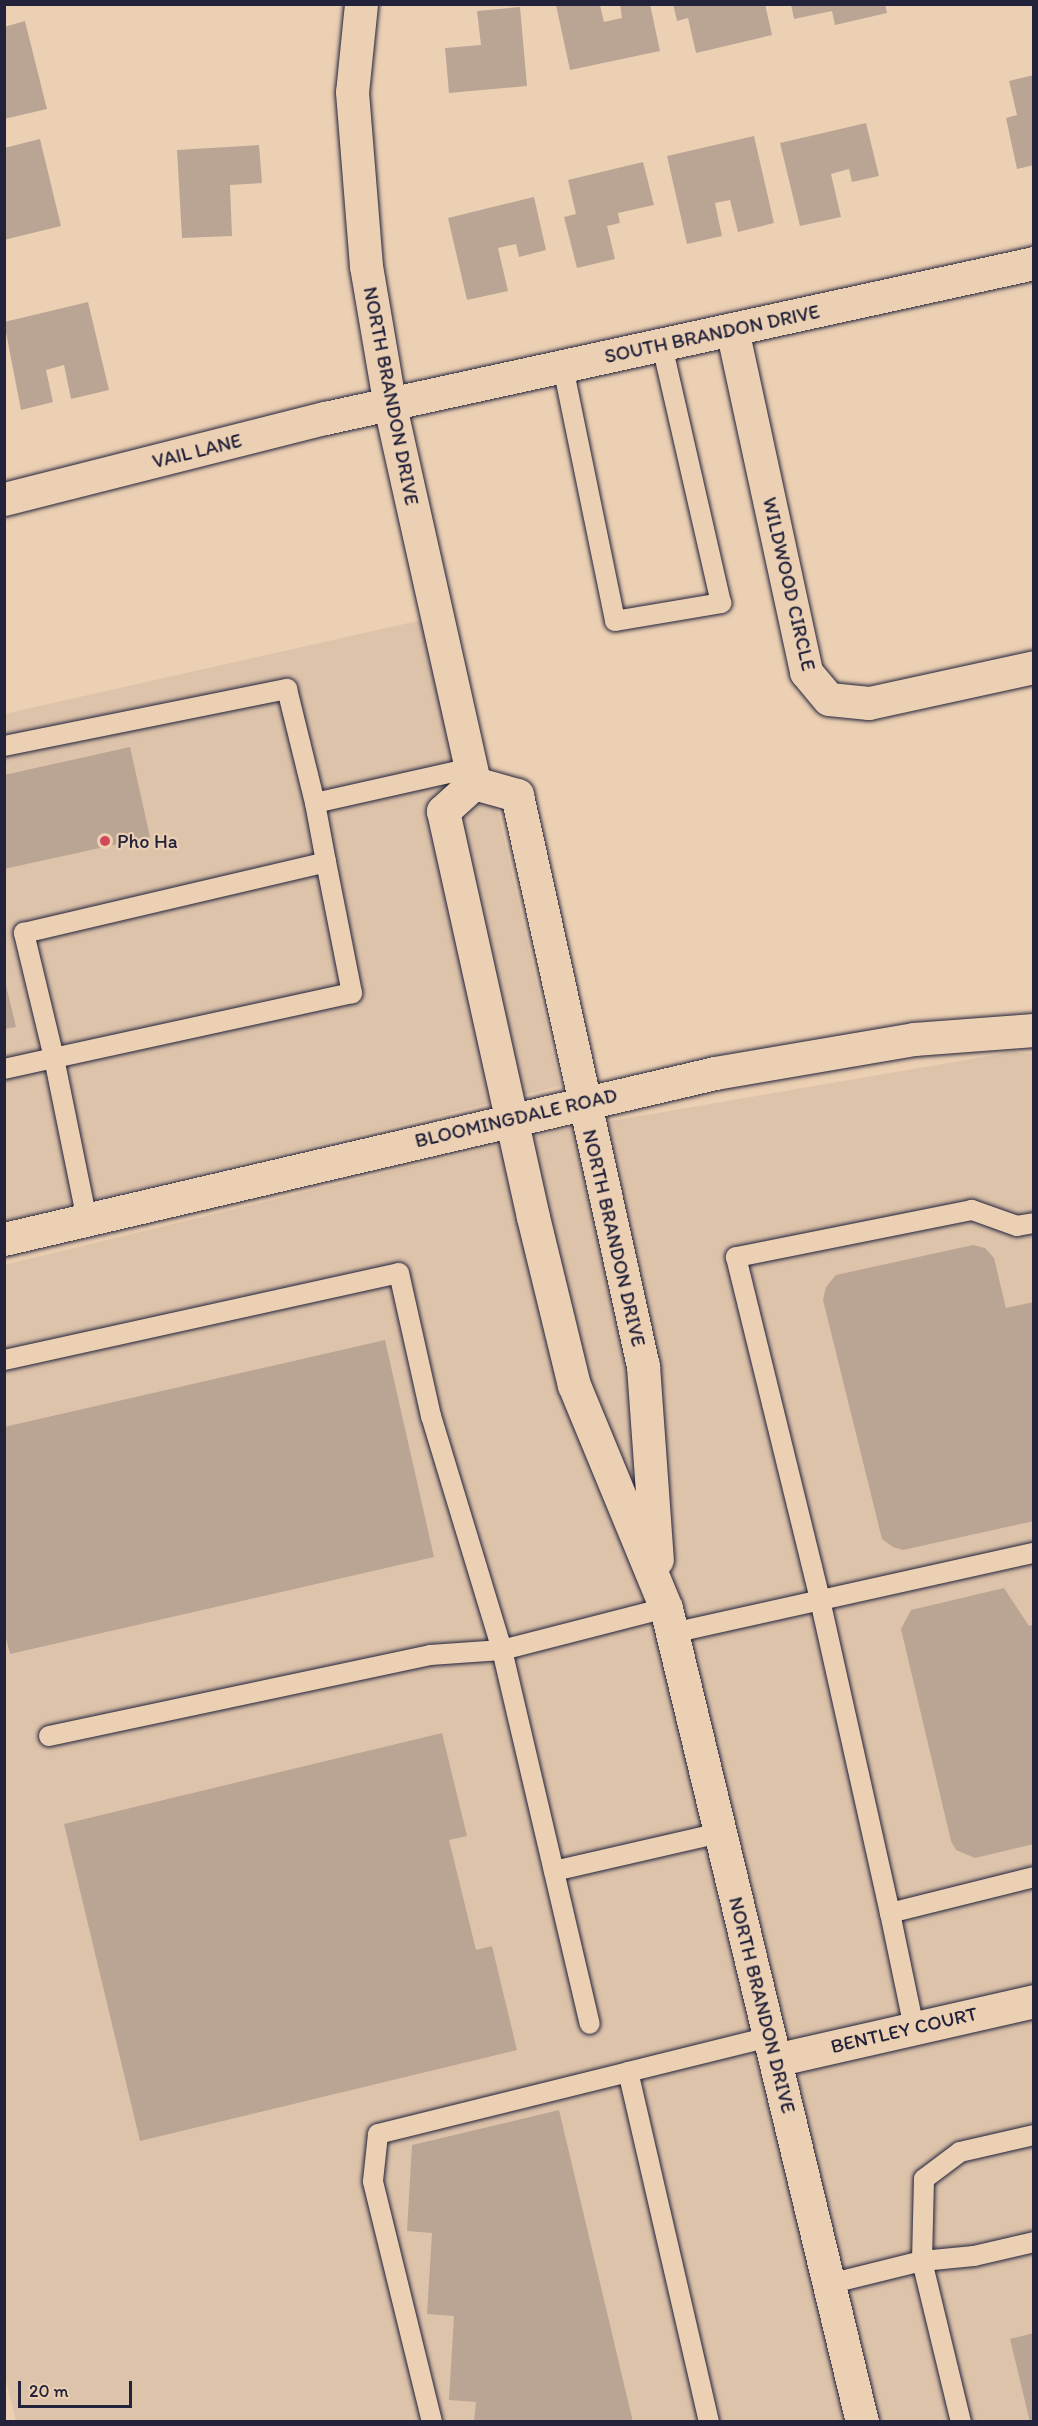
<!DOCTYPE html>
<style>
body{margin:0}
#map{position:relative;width:1038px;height:2426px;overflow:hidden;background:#ecd0b3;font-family:Itim,sans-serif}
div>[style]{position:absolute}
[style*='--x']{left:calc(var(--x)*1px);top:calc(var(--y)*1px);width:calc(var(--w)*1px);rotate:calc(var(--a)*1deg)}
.built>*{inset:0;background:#ddc3aa}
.building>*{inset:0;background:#baa595}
.roads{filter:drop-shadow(0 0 2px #22223b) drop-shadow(0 0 2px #22223b)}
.service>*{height:20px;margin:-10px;padding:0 10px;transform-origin:10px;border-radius:10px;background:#ecd0b3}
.minor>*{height:33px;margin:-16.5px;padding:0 16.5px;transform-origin:16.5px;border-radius:16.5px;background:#ecd0b3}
.secondary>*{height:33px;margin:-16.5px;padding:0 16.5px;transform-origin:16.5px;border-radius:16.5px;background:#ecd0b3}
.dots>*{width:16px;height:16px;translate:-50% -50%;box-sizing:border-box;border:3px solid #ecd0b3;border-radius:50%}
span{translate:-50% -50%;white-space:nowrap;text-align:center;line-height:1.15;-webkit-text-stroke:4.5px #ecd0b3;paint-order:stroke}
.street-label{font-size:20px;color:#22223b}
.poi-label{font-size:20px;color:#22223b}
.left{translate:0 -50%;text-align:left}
.frame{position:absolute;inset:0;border:6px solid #22223b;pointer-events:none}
.scale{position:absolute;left:18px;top:2381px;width:114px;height:27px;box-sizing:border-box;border:3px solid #22223b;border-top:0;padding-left:8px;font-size:18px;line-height:21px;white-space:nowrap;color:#22223b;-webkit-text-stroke:4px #ecd0b3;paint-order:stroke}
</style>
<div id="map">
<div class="built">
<div style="clip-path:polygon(453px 613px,560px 1086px,5px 1221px,4px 714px)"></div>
<div style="clip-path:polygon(1012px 1052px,1033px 1054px,1033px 2421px,16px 2421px,4px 2372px,4px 1265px,570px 1128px)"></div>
</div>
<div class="building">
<div style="clip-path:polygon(620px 4px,650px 4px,660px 51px,570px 70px,556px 5px,600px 5px,604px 22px,622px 18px)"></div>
<div style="clip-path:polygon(673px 4px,765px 4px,772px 35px,696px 53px,688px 18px,677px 21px)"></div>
<div style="clip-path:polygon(791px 4px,885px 4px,887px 13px,835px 25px,832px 11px,794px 19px)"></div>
<div style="clip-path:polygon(520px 7px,527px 86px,449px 93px,445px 48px,481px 45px,477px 11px)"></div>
<div style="clip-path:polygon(25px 21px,47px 109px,4px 119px,4px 27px)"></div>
<div style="clip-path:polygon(1034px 75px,1034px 165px,1017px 169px,1006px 118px,1017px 115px,1009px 81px)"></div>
<div style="clip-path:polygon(866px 123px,879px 176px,852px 182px,849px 169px,831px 174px,841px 217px,800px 226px,780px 143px)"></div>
<div style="clip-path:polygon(754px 136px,774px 223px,738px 232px,730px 200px,715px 203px,722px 236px,687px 244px,667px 156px)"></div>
<div style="clip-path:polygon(40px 139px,61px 226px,4px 240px,4px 148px)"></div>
<div style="clip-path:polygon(259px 145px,262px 183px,230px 185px,232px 236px,182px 238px,177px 150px)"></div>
<div style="clip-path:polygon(643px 162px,654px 205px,618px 213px,620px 223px,607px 226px,615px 259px,577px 268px,564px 217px,576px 214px,568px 180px)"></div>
<div style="clip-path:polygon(534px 197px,546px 250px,519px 257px,516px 244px,498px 248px,508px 291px,467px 300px,448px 218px)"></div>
<div style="clip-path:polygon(88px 302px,109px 390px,71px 399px,64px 365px,46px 370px,53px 402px,21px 410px,4px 322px)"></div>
<div style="clip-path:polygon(130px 747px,150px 837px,4px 869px,4px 775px)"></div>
<div style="clip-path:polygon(4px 977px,16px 1027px,4px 1029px)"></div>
<div style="clip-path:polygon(973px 1245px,985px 1248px,994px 1258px,1006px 1308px,1034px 1302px,1034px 1521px,903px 1550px,893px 1547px,882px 1539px,823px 1300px,826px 1287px,836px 1275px)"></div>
<div style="clip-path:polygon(385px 1340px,434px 1557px,10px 1654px,4px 1630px,4px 1427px)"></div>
<div style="clip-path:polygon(1004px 1588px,1029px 1626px,1034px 1624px,1034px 1844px,975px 1858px,956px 1850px,951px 1841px,901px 1629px,911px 1610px)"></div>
<div style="clip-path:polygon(442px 1733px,467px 1836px,449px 1840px,476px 1950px,492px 1946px,517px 2050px,140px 2141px,64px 1824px)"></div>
<div style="clip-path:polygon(559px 2110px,633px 2422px,474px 2422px,476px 2402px,449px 2400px,454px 2316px,427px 2314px,432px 2233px,407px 2231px,412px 2145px)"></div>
<div style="clip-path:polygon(1034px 2333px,1034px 2422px,1030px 2422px,1010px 2339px)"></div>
</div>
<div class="roads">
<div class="service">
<div style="--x:563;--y:367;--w:259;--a:78.4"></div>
<div style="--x:615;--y:621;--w:108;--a:-9.6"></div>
<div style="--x:721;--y:603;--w:265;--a:-102.9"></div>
<div style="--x:4;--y:746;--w:289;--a:-11.4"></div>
<div style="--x:287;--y:689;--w:117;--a:76.2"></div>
<div style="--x:315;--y:803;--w:160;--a:-12.6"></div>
<div style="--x:315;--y:803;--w:60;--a:79.4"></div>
<div style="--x:326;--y:862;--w:134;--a:78.8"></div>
<div style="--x:352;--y:993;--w:305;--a:167.7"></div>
<div style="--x:54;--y:1058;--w:129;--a:-103.5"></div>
<div style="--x:24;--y:933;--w:310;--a:-13.2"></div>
<div style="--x:4;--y:1069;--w:51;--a:-12.4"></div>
<div style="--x:54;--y:1058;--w:165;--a:78.5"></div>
<div style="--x:1034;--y:1223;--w:17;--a:170"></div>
<div style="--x:1017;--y:1226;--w:48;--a:-160.4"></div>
<div style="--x:972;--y:1210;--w:241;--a:168.7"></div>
<div style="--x:736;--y:1257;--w:353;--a:76.2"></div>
<div style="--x:820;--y:1600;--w:321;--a:77.4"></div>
<div style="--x:890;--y:1913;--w:148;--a:-14"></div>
<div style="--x:4;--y:1360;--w:404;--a:-12.4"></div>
<div style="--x:399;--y:1273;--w:147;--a:77.4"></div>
<div style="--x:431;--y:1416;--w:245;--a:73.1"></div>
<div style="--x:502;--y:1650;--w:169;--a:-14.4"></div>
<div style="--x:672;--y:1633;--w:371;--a:-12.5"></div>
<div style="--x:49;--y:1736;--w:390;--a:-12"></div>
<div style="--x:430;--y:1655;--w:72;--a:-4"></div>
<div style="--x:502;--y:1650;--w:384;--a:76.8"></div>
<div style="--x:554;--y:1871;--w:170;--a:-12.9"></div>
<div style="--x:890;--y:1913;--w:117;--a:78.2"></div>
<div style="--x:1034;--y:2135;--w:76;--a:167.1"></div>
<div style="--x:960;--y:2152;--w:45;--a:143.1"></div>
<div style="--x:924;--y:2179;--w:82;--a:91.4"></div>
<div style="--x:922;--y:2261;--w:52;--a:-5.5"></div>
<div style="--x:974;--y:2256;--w:62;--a:-13.1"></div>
<div style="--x:829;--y:2284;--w:96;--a:-13.9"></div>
<div style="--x:922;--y:2261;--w:166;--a:76.4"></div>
<div style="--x:432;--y:2422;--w:248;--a:-103.8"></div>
<div style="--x:373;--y:2181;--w:47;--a:-83.9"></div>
<div style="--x:378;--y:2134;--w:258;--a:-13.9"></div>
<div style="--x:709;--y:2422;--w:359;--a:-103"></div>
<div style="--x:628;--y:2072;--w:145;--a:-13.9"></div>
</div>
<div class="minor">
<div style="--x:361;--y:4;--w:88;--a:95.8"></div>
<div style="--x:352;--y:92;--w:175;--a:85.4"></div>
<div style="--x:366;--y:266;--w:142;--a:80.3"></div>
<div style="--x:390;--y:406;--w:386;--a:77.4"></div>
<div style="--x:732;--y:329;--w:351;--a:77.8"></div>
<div style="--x:806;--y:672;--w:35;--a:50"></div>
<div style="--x:829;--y:699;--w:40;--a:5.7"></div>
<div style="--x:869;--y:703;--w:169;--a:-12.3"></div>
<div style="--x:4;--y:499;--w:331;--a:-14.2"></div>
<div style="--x:325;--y:418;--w:726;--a:-12.33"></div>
<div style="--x:474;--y:783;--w:42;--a:137.9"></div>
<div style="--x:443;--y:811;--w:416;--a:77.5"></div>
<div style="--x:533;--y:1217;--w:173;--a:76.3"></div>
<div style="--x:574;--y:1385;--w:241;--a:67.6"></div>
<div style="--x:666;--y:1608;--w:837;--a:76.46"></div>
<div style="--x:474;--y:783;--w:45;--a:15.6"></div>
<div style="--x:517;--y:795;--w:585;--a:77.56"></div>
<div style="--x:643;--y:1366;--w:194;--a:85.9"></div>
<div style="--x:775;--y:2060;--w:266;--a:-12.8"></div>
</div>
<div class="secondary">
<div style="--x:4;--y:1239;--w:730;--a:-13.14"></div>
<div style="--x:715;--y:1073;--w:202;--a:-9.7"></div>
<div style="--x:914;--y:1039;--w:120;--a:-4.3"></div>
</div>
</div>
<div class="dots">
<div style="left:105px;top:841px;background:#d1495b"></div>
</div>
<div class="street-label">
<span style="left:712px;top:334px;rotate:-12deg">SOUTH BRANDON DRIVE</span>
<span style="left:391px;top:396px;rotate:79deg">NORTH BRANDON DRIVE</span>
<span style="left:197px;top:451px;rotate:-14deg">VAIL LANE</span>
<span style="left:789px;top:584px;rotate:77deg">WILDWOOD CIRCLE</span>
<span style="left:516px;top:1118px;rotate:-13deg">BLOOMINGDALE ROAD</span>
<span style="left:614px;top:1238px;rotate:77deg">NORTH BRANDON DRIVE</span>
<span style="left:762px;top:2005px;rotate:76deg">NORTH BRANDON DRIVE</span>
<span style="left:904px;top:2030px;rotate:-13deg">BENTLEY COURT</span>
</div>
<div class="poi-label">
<span class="left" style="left:117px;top:841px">Pho Ha</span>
</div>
<div class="frame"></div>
<div class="scale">20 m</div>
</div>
